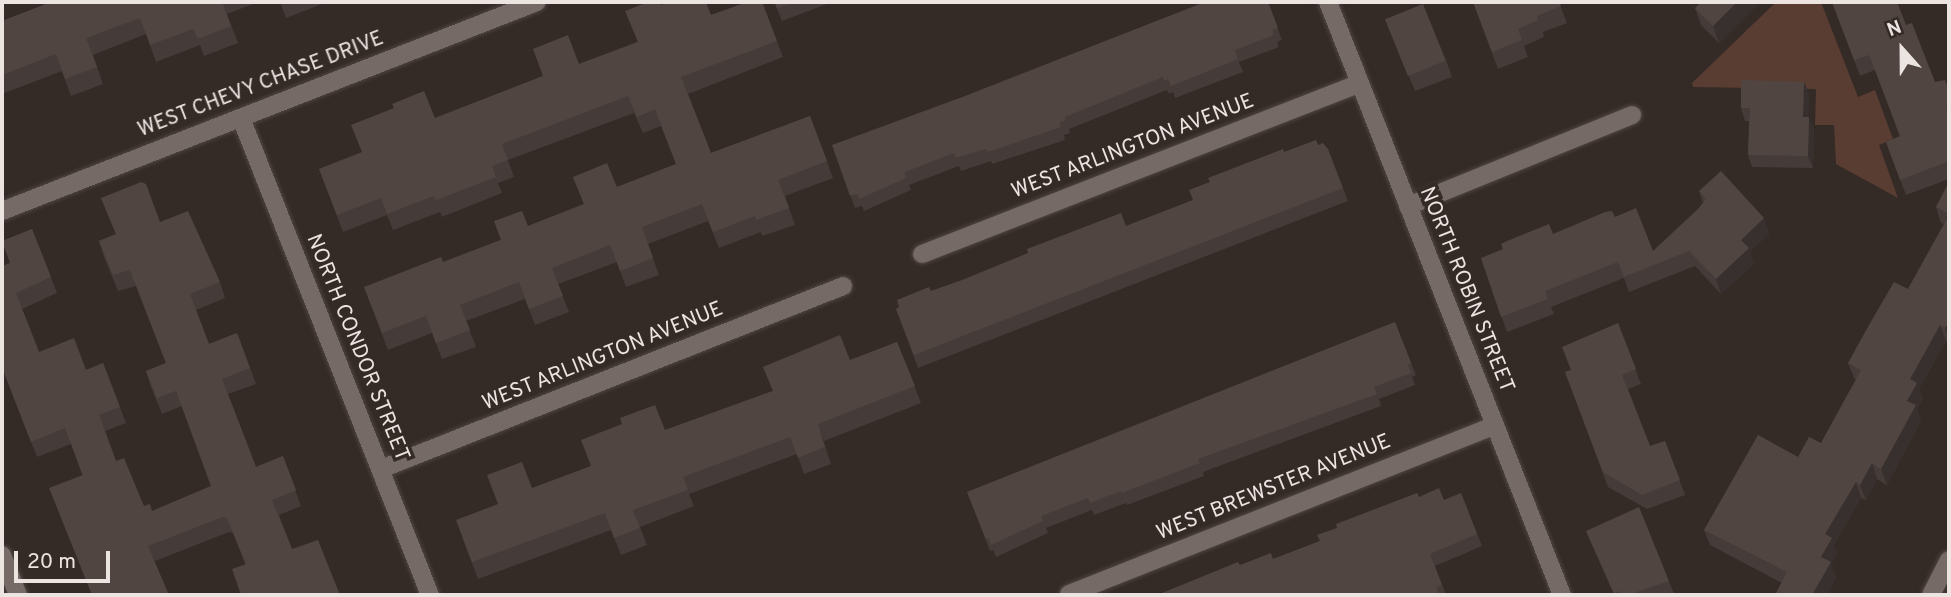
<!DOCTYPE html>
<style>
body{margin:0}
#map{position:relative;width:1951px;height:597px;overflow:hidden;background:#342a26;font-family:Overpass,sans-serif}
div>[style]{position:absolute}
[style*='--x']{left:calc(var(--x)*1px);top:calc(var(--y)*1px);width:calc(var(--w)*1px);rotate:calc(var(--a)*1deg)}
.green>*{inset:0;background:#593c32}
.roads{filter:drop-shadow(0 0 2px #4e4541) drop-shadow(0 0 2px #4e4541)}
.street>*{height:18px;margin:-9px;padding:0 9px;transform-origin:9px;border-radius:9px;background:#766a66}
.wall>*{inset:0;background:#453b38}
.shaded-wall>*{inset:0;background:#38302e}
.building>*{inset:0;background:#504541;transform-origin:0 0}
span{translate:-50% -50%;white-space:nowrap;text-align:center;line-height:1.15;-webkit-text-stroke:7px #342a26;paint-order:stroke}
.street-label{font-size:21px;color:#ebe4e1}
.frame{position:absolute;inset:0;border:4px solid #ebe4e1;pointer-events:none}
.north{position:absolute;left:1867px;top:14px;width:70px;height:70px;-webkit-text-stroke:5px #342a26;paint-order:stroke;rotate:339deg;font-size:19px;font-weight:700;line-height:28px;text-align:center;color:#ebe4e1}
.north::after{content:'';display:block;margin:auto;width:24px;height:32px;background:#ebe4e1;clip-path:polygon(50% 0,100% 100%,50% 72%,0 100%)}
.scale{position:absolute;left:14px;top:551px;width:96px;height:32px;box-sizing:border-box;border:4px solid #ebe4e1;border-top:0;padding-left:9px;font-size:21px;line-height:24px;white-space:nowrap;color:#ebe4e1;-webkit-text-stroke:5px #342a26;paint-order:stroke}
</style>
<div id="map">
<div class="green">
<div style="clip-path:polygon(1776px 2px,1821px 2px,1858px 97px,1875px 90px,1893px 139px,1879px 145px,1898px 198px,1836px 164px,1834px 125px,1815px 125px,1816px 89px,1693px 87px,1692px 83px)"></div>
</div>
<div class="roads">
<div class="street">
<div style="--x:1328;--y:2;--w:637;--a:68.47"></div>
<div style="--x:241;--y:118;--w:513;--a:68.39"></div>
<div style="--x:1408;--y:206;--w:242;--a:-22.1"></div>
<div style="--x:2;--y:211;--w:574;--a:-21.34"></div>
<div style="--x:922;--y:254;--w:470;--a:-21.3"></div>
<div style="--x:381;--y:469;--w:497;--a:-21.6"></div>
<div style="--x:2;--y:555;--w:43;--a:68.2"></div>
<div style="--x:1069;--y:594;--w:458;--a:-21.6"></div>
<div style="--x:1931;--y:595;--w:39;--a:-63"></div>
</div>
</div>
<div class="wall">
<div style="clip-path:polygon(51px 2px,258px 2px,227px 14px,238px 43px,204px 56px,200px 45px,156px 62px,146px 34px,93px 55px,103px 84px,71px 96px,62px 71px,2px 94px,2px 21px)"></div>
<div style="clip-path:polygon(280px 2px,321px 2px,322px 4px,286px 18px)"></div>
<div style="clip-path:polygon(762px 2px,783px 57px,688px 94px,711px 153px,810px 116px,833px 178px,785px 196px,795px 225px,762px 236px,761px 232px,719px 248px,708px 221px,648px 244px,659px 275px,626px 287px,617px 262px,558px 284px,569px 312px,535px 325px,525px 299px,466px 321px,476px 347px,442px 359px,432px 333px,388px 350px,364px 287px,443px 262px,500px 240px,528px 226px,584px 204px,573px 177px,617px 187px,676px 164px,661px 126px,643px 133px,634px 113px,508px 160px,514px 177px,498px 183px,502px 193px,442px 217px,440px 212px,393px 230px,387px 215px,343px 232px,319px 169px,361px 153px,435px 118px,543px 76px,579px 64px,637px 42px,661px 5px,711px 15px)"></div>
<div style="clip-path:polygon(774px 2px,832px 2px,782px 21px)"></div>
<div style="clip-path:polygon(1268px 2px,1282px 40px,1277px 42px,1279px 47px,1239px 62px,1243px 72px,1175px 98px,1173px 92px,1169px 94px,1167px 90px,1069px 129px,1070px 133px,1064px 135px,1065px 140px,992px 164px,991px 161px,961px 171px,959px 166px,909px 185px,911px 190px,864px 211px,862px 206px,855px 208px,832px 145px)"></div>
<div style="clip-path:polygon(1473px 2px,1559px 2px,1567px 23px,1543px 32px,1544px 37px,1524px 46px,1528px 57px,1498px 69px)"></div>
<div style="clip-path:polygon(1760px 2px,1719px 43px,1701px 25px,1695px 8px)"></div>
<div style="clip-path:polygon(1832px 2px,1906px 25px,1935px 82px,1949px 90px,1949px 179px,1906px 195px,1886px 142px,1900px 137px,1884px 93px,1875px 70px,1860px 76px)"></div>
<div style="clip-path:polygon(1385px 19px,1446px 60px,1452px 77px,1415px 91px)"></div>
<div style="clip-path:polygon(1809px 94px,1808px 117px,1814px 129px,1813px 168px,1752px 167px,1748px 155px,1749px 121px,1745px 121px,1741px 108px)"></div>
<div style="clip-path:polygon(1318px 145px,1343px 188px,1348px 201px,918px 368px,896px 309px,931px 291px,1126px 226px,1193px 200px,1210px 182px,1284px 152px)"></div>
<div style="clip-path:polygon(1949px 182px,1949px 343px,1946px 341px,1919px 389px,1923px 399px,1917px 409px,1921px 421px,1887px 485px,1877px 479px,1866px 500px,1861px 498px,1834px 545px,1837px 554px,1831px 564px,1836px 578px,1827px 595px,1775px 595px,1782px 583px,1710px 545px,1704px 530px,1798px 457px,1821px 443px,1856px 380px,1854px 378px,1848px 363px,1908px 289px,1944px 224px,1941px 223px,1936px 207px)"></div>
<div style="clip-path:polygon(1699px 191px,1764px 218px,1769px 234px,1750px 251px,1754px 264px,1721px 294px,1695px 266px,1629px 292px,1624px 278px,1551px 307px,1554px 314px,1507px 332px,1481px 258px,1553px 234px,1615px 217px,1653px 251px,1698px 209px,1703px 203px)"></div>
<div style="clip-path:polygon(101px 198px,160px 222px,220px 282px,225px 298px,196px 310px,209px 344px,237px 333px,256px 384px,228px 394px,256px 467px,283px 456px,301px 506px,279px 515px,292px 549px,340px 595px,245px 564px,233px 533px,229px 532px,155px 561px,82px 475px,71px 444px,37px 457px,2px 368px,10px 263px,2px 241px,32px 229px,57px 293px,22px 309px,39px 352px,86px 370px,103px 363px,126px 423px,105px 431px,116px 461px,144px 506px,152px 511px,211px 486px,182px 406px,162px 414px,151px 387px,146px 371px,166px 363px,136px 286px,118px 291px,104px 257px,99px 241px,116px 234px)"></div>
<div style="clip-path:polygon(1395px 322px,1416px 375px,1412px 377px,1415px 385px,1379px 399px,1381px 406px,1203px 472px,1204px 476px,1127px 505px,1126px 503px,1094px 515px,1092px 510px,1046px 528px,1048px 533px,996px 557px,993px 550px,990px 551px,967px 492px)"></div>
<div style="clip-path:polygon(1618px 323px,1641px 384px,1628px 389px,1650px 446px,1665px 441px,1685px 495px,1647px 509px,1608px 487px,1565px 372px,1571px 370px)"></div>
<div style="clip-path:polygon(897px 342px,921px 403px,824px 441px,831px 464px,804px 474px,797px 454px,689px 494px,694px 506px,640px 527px,647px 545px,621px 555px,611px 530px,478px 579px,462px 537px,498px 504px,591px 466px,665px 430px,772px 391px)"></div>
<div style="clip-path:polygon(1461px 493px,1482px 546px,1435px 566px,1446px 595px,1157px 595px,1240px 565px,1273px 559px,1320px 541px,1419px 497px,1444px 500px)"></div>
<div style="clip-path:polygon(1586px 531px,1669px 581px,1674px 594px,1669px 595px,1614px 595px)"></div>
</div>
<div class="shaded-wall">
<div style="clip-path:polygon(1737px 2px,1760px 2px,1719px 43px,1713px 26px)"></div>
<div style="clip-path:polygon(1804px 82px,1809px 94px,1808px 129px,1803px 117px)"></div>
<div style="clip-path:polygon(1809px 117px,1814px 129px,1813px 168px,1808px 156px)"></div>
<div style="clip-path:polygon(1764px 218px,1769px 234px,1750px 251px,1754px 264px,1721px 294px,1716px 279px,1741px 240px)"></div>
<div style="clip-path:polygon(1949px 322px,1949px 339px,1945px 328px)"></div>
<div style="clip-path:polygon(1940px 325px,1946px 341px,1919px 389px,1923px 399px,1917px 409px,1921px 421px,1887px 485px,1881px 469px,1907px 401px,1910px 379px)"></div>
<div style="clip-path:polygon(818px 424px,824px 441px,831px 464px,825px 447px)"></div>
<div style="clip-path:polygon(1872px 463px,1877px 479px,1866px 500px,1860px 485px)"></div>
<div style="clip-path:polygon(1856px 482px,1861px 498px,1834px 545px,1837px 554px,1831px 564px,1836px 578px,1827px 595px,1812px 595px,1825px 534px)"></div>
</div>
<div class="building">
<div style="clip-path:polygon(51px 2px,222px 2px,231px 26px,198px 39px,193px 29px,150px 45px,140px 18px,86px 38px,97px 67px,65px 79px,56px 54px,2px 75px,2px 21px)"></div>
<div style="clip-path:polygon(648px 2px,660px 2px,661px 5px,669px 2px,706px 2px,711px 15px,747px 2px,762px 2px,777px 41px,681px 77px,711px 153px,810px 116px,827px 161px,778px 180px,789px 208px,756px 220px,755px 216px,713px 232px,702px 204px,642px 227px,653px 258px,620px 271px,610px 245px,552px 268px,563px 296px,529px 309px,519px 282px,460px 305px,470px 330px,436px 343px,426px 316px,382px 333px,364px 287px,441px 257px,443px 262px,501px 240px,494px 221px,522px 211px,528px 226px,584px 204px,573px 177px,607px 163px,617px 187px,676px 164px,655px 109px,637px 117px,628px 96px,502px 144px,508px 160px,492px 166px,496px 177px,436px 200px,434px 196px,387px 214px,381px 198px,337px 215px,319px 169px,362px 152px,351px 125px,394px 108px,392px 104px,424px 91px,435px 118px,543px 76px,533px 49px,568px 35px,579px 64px,638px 42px,625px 11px)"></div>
<div style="clip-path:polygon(775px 2px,795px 2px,777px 8px)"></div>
<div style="clip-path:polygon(1205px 2px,1268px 2px,1278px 28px,1272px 30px,1274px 35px,1235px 50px,1238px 59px,1171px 86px,1168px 79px,1164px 81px,1163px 77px,1065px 117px,1066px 120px,1059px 123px,1061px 127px,988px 152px,986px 149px,956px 158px,954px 153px,905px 172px,906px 178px,859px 199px,857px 194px,850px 196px,832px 145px,965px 96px)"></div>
<div style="clip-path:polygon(1473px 2px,1559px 2px,1561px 6px,1537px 16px,1538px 20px,1518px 29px,1522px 40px,1492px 52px)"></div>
<div style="clip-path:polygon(1701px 2px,1737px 2px,1713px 26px,1695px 8px)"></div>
<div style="clip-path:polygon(1832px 2px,1897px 2px,1906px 25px,1912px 23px,1935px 82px,1945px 80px,1949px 90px,1949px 108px,1946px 109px,1949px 117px,1949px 133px,1948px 134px,1949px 137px,1949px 161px,1900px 180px,1886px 142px,1900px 136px,1878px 78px,1869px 55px,1854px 60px)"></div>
<div style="left:1423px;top:4px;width:61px;height:41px;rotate:68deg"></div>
<div style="clip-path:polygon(1741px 80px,1804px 82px,1803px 117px,1809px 117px,1808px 156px,1748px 155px,1750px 108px,1741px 108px)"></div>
<div style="clip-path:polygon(1316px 140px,1318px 145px,1323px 143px,1328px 149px,1343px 188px,914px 355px,896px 309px,899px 307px,897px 300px,929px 287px,931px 291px,962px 280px,1028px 253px,1027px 249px,1121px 213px,1126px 226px,1193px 200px,1189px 190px,1210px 182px,1208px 178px,1283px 149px,1284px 152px)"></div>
<div style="clip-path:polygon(1721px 171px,1764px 218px,1741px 240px,1749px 248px,1716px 279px,1689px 251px,1624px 277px,1618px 262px,1545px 291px,1548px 299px,1501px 317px,1481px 258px,1503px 249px,1501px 244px,1507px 241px,1549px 224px,1553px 234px,1605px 212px,1612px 211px,1615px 217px,1636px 208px,1653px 251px,1698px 209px,1706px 199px,1699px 191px)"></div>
<div style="clip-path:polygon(141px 182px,146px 184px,160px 222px,188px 211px,220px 282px,190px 294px,209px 344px,237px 333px,250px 368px,222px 379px,256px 467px,283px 456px,296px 490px,272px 500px,292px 549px,318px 540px,340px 595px,241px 595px,232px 569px,246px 564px,227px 518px,223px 517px,148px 546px,169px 595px,92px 595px,49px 488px,83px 475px,65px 428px,31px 442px,2px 367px,2px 266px,10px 263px,2px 241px,32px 229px,51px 277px,16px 293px,39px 352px,74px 338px,86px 370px,103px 363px,120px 407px,99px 415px,116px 461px,124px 458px,144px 506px,150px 504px,152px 511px,211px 486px,176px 391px,157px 398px,146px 371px,166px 363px,130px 270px,113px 275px,99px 241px,116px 234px,101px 198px)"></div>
<div style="clip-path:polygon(1949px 182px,1949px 214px,1936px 207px)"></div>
<div style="clip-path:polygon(1949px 215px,1949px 322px,1945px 328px,1940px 325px,1910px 379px,1917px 383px,1907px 401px,1916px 405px,1881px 469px,1872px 463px,1860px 485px,1856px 482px,1825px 534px,1832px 538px,1821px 557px,1831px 562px,1812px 595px,1775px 595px,1787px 572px,1704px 530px,1758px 435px,1798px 457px,1809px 437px,1821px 443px,1861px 370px,1848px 363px,1869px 325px,1894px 282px,1908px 289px)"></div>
<div style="clip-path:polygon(1395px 322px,1411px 363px,1408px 365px,1411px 373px,1374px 387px,1377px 394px,1198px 459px,1200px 463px,1122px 493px,1121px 491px,1090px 503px,1088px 498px,1041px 516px,1043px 521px,991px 545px,989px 538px,986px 539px,967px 492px)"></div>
<div style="clip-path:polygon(1618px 323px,1636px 369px,1622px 375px,1650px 446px,1665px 441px,1680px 480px,1642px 495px,1603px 472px,1565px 372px,1571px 370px,1562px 347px)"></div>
<div style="clip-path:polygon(840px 335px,850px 360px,897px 342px,915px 386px,818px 424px,825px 447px,798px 458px,790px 437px,683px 477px,688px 490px,633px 510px,640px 528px,614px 538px,605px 513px,472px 562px,456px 520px,498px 504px,487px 475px,522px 462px,532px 488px,591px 466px,581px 440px,622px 424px,620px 418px,655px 405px,665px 430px,773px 391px,763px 367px)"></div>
<div style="clip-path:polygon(1439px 488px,1444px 500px,1461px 493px,1477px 534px,1430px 554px,1442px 585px,1436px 587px,1439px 595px,1157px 595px,1238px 562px,1240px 565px,1271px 553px,1273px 559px,1320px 541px,1317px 535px,1337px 528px,1336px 524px,1417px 493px,1419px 497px)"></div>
<div style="clip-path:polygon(1639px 507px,1669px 581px,1628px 595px,1621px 595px,1620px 591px,1614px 593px,1586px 531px)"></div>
</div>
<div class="street-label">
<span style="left:261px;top:85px;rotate:-21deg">WEST CHEVY CHASE DRIVE</span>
<span style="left:1133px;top:147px;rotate:-21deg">WEST ARLINGTON AVENUE</span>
<span style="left:1466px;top:290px;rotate:68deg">NORTH ROBIN STREET</span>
<span style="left:357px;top:348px;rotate:68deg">NORTH CONDOR STREET</span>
<span style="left:603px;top:357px;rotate:-22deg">WEST ARLINGTON AVENUE</span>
<span style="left:1274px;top:488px;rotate:-22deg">WEST BREWSTER AVENUE</span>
</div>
<div class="frame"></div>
<div class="north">N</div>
<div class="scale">20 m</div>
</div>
